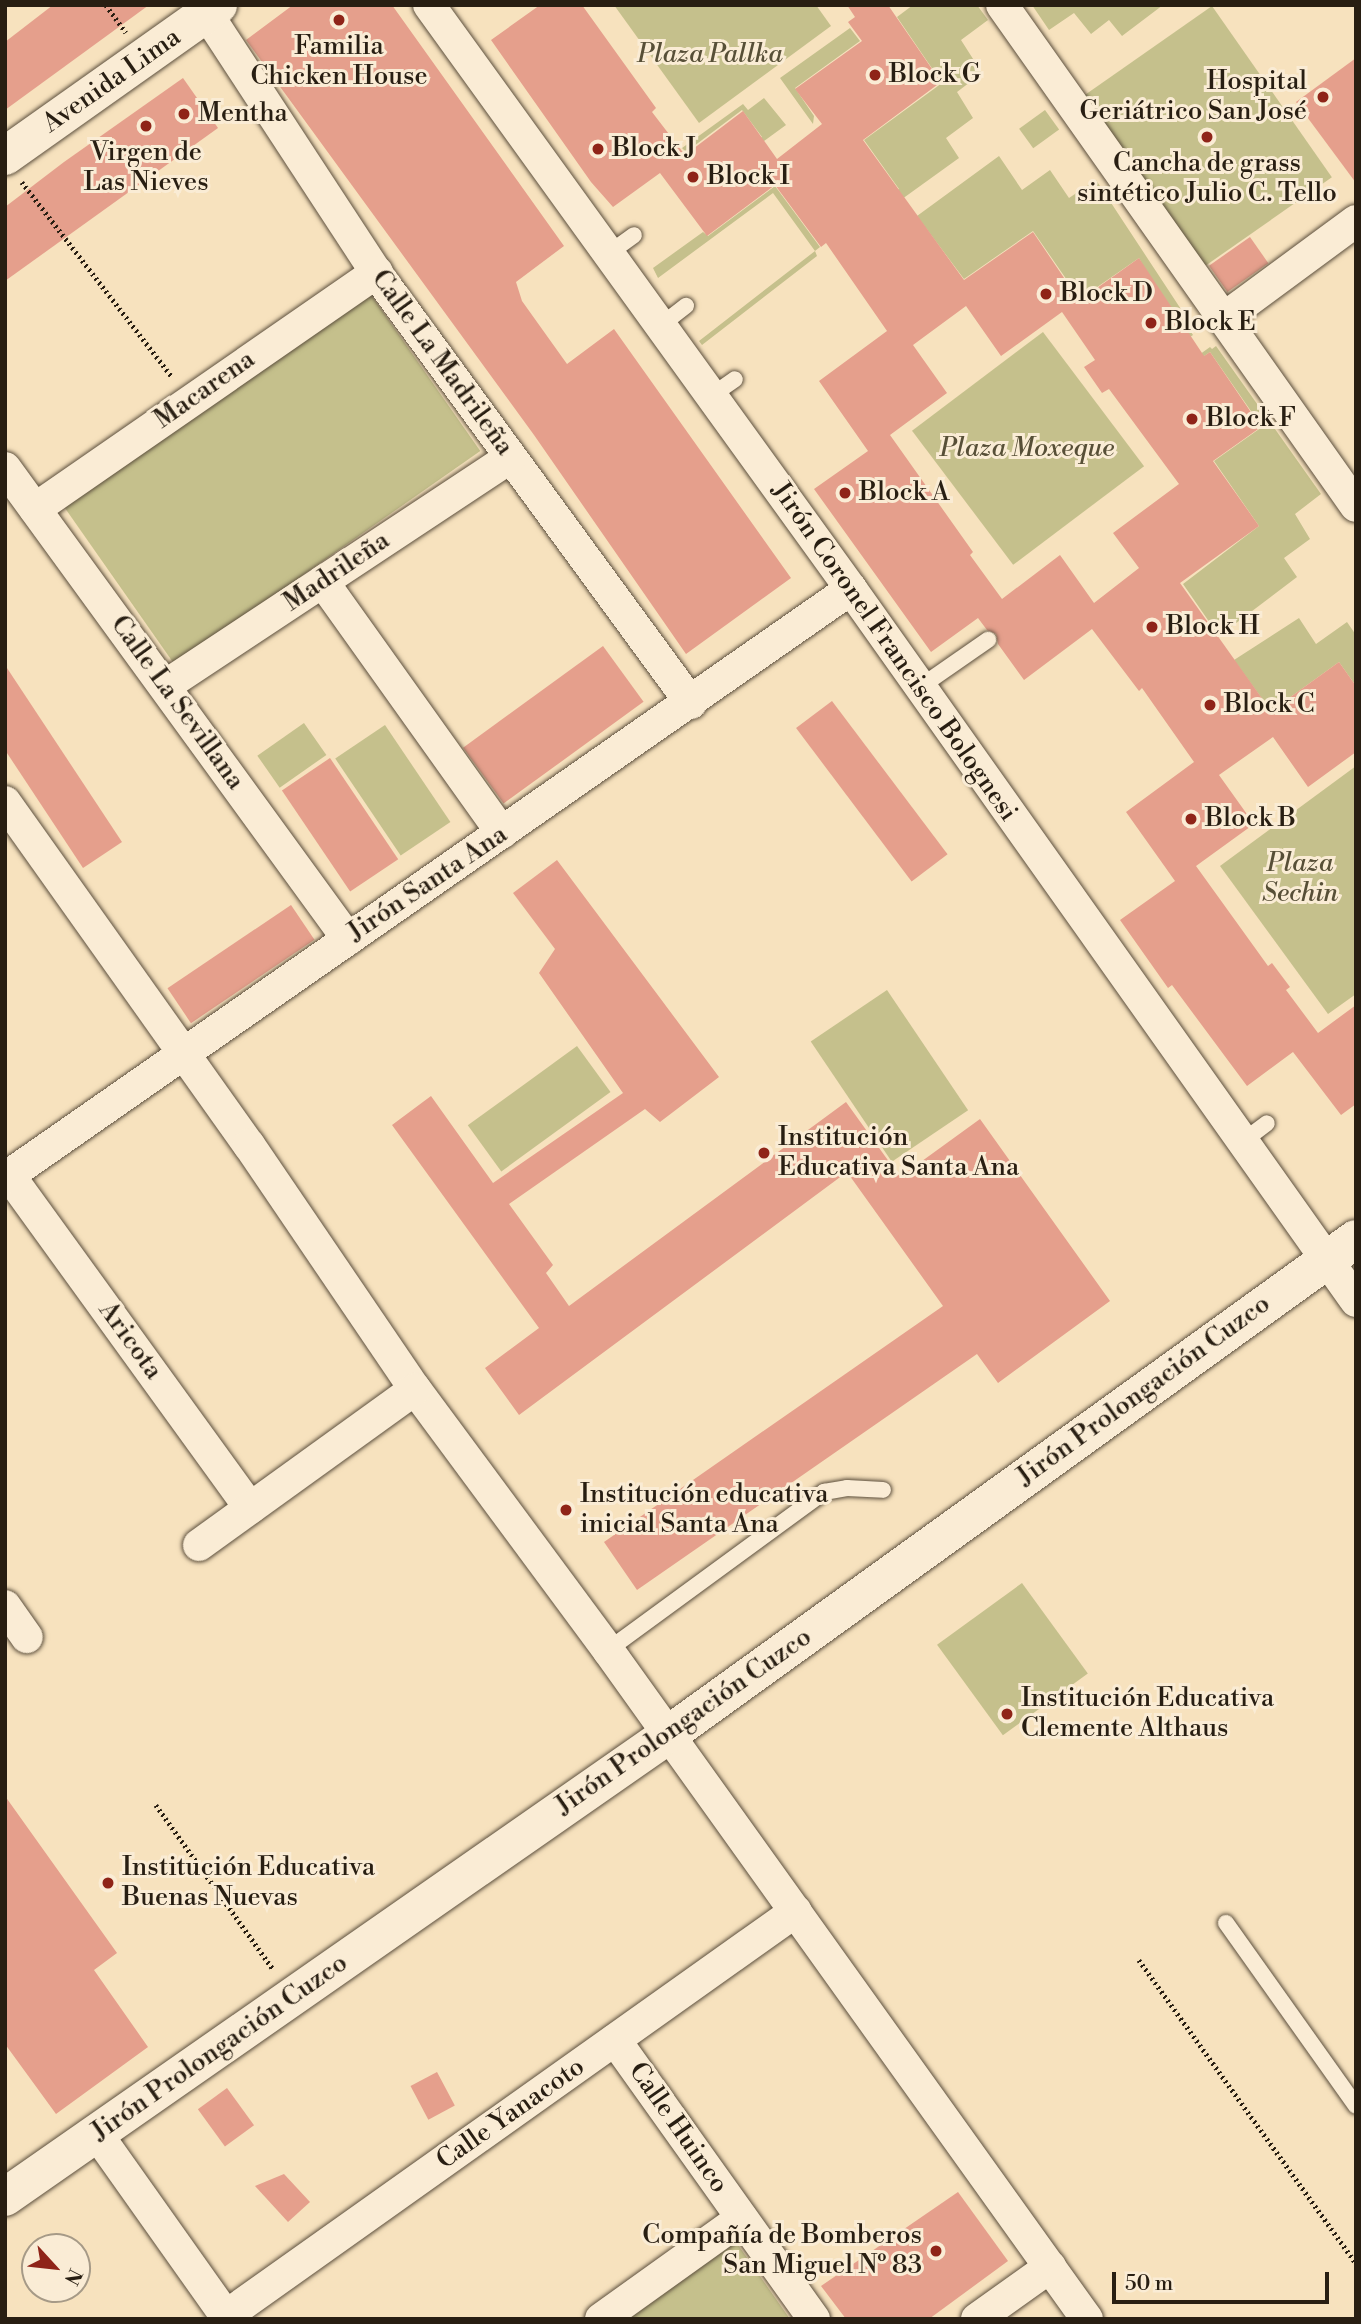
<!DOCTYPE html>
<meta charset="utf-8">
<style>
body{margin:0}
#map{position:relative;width:1361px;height:2324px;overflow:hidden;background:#f7e2be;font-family:"Libre Bodoni",serif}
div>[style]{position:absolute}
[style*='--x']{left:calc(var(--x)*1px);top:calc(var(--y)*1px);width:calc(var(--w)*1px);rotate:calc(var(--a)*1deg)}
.green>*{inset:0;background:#c5c08c;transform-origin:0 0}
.building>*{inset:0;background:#e59f8c;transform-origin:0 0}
.path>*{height:4.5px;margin-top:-2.25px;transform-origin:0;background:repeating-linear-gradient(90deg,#281e12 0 2px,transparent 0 5.5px)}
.roads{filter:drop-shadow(0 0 2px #5c4f3d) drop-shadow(0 0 2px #5c4f3d)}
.lane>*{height:16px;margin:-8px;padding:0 8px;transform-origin:8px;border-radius:8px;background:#faecd5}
.street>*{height:32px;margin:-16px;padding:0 16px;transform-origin:16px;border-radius:16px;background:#faecd5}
.secondary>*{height:38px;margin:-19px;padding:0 19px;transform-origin:19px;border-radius:19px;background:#faecd5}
.dots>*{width:19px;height:19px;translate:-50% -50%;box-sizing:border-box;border:4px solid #faecd5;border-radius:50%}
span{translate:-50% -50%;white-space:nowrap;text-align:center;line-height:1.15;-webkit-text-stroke:6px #faecd5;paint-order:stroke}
.poi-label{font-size:26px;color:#281e12}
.left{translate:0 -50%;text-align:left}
.right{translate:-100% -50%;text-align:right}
.park-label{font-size:26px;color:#574f37;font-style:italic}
.street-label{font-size:26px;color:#281e12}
.frame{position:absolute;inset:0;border:7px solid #281e12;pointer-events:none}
.north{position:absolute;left:21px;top:2233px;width:70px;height:70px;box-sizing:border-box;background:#faecd5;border:2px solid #a69a87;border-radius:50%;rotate:117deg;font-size:19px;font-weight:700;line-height:28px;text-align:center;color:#281e12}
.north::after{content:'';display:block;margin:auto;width:24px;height:32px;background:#8f2418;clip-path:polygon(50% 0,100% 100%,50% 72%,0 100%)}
.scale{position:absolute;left:1112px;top:2272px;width:217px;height:32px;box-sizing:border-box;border:4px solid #281e12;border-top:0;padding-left:9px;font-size:21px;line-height:24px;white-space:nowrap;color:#281e12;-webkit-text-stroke:5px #faecd5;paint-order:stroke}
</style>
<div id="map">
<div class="green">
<div style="clip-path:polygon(614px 5px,816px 5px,831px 26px,699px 123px)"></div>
<div style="clip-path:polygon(913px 5px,977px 5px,988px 20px,961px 40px,982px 73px,957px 92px,973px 118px,946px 138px,959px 158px,841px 243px,836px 236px,899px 189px,864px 140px,942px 83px,897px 17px)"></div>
<div style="clip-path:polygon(1032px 5px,1163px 5px,1122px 36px,1109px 20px,1091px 34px,1074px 13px,1049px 30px)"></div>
<div style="left:1212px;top:6px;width:209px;height:157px;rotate:55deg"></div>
<div style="clip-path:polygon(850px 28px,860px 41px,795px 88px,814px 116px,813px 124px,780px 78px)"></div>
<div style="clip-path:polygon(764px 98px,786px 125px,749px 152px,747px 148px,762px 137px,742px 110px,686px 152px,682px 148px,743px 104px,748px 110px)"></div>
<div style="left:1045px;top:110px;width:24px;height:32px;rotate:54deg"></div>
<div style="clip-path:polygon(999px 156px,1022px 190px,1050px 170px,1069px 198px,1096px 180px,1194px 329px,1191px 332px,1193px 335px,1183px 342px,1139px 258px,1080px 299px,1033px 231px,964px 279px,917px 216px)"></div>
<div style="clip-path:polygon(775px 186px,820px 247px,815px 251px,817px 256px,702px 345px,699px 341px,815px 251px,773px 193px,658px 278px,653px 268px,703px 232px,708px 236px)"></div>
<div style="left:369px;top:292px;width:194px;height:373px;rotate:55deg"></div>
<div style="left:1043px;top:332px;width:168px;height:164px;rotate:53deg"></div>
<div style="clip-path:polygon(1216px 346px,1321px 494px,1295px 514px,1310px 539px,1284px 558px,1297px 577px,1219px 636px,1183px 584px,1259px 526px,1214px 461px,1262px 427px,1210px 352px,1188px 367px,1185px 365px,1210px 347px,1212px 349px)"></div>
<div style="clip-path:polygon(1299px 618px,1316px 644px,1347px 622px,1356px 635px,1356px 686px,1339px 662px,1271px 711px,1234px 660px)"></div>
<div style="left:304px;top:723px;width:39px;height:57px;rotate:55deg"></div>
<div style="left:385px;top:725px;width:117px;height:60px;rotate:56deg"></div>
<div style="clip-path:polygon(1356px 766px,1356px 994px,1328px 1014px,1220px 866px)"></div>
<div style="left:887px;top:990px;width:145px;height:92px;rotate:56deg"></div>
<div style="left:577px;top:1046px;width:57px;height:135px;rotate:54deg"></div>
<div style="left:1022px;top:1583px;width:112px;height:105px;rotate:54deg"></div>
<div style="clip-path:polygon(736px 2242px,790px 2319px,629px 2319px)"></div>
</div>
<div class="building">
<div style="clip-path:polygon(53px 5px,149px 5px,5px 110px,5px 42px)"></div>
<div style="clip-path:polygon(293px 5px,392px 5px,564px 246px,516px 282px,522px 301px,567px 364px,614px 329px,791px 578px,686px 654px,534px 435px,246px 40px)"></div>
<div style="clip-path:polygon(evenodd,540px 5px,582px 5px,656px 108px,652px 112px,685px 155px,743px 111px,777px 159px,822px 124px,795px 89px,862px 41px,848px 22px,855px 17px,847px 5px,888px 5px,941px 82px,863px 140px,964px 280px,1033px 232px,1079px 300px,1076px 303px,1139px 258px,1204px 356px,1210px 352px,1261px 427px,1213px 461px,1259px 526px,1180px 583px,1271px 711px,1339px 662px,1356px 686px,1356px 752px,1308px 787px,1273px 737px,1219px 775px,1254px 824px,1196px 866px,1268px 966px,1272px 963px,1290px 987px,1286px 990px,1318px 1033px,1356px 1005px,1356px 1104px,1341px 1115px,1293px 1052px,1247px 1086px,1172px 985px,1168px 988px,1120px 920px,1175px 881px,1126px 812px,1194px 762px,1142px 688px,1139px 691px,1092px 629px,1024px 680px,998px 644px,996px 634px,987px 630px,978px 618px,931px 652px,814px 489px,868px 451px,819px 381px,887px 331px,826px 243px,821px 247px,775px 185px,707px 236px,660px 173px,613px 207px,591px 182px,491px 40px,540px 5px,966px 306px,1001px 356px,1062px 312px,1095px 360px,1084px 367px,1102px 393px,1109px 389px,1179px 484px,1113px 533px,1139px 568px,1094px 603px,1060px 555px,1002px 599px,970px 555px,973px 552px,890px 435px,947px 393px,913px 345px,966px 306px)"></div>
<div style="clip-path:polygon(1356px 58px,1356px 183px,1296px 102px)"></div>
<div style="clip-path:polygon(183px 78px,218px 128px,5px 281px,5px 207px,64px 162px)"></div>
<div style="left:1250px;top:237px;width:32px;height:50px;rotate:55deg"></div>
<div style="left:603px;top:646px;width:69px;height:173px;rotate:54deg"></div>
<div style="clip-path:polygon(5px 665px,122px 842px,83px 868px,5px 750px)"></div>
<div style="left:832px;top:701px;width:192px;height:45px;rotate:53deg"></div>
<div style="left:330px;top:758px;width:122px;height:58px;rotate:56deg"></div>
<div style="clip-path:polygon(557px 860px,719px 1077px,660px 1122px,645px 1109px,509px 1204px,553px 1265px,546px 1273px,569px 1306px,846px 1102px,900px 1177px,980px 1119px,1110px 1301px,998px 1383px,977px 1354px,637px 1590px,604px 1542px,943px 1306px,847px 1172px,519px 1415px,485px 1368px,539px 1328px,392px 1125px,431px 1096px,493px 1183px,623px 1093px,539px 973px,555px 949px,513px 893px)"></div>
<div style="left:291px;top:905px;width:42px;height:149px;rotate:56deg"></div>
<div style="clip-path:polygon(5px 1796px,117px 1953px,94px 1970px,148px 2047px,56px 2114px,5px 2044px)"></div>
<div style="left:437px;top:2072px;width:38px;height:30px;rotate:62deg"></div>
<div style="left:227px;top:2088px;width:46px;height:36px;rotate:54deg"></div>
<div style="clip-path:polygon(284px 2174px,310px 2202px,288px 2222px,255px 2186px)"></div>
<div style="clip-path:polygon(958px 2192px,1008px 2261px,929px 2319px,846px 2319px,821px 2286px)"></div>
</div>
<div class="path">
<div style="--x:106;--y:5;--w:34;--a:54"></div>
<div style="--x:22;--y:182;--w:246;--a:52.4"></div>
<div style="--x:156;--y:1805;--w:201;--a:54.5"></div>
<div style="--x:1139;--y:1960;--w:373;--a:54.4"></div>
</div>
<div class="roads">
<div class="lane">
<div style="--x:608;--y:254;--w:32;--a:-36"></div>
<div style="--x:660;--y:326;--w:33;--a:-38"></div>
<div style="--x:711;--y:396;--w:29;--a:-35"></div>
<div style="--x:920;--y:687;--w:83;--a:-34.7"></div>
<div style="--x:1242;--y:1142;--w:31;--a:-37"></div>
<div style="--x:608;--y:1650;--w:268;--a:-36.2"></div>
<div style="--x:824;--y:1492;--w:23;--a:-10"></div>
<div style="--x:847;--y:1488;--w:36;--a:3"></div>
<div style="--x:1226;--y:1923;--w:224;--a:54.6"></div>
</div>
<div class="street">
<div style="--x:429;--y:5;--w:721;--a:54.15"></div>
<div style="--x:851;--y:589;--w:873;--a:54.65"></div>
<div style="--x:1002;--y:5;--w:613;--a:54.76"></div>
<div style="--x:207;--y:14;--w:319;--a:56.8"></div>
<div style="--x:382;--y:281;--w:523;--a:53.79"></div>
<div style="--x:1223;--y:319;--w:165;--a:-36.4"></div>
<div style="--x:5;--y:468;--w:583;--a:53.94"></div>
<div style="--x:35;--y:509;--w:416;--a:-34.7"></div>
<div style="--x:323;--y:582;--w:308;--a:54.5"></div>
<div style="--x:165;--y:686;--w:414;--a:-33.5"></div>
<div style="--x:5;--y:802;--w:421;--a:54.6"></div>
<div style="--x:249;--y:1145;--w:295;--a:55.8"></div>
<div style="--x:415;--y:1389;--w:325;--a:53.5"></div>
<div style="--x:608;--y:1650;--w:823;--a:54.4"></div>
<div style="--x:9;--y:1175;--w:411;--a:54.1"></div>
<div style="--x:5;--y:1178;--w:1031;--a:-34.85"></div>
<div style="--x:199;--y:1545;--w:266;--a:-35.8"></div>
<div style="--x:5;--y:1606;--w:38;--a:55"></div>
<div style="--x:615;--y:2040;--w:343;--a:54.5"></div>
<div style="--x:97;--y:2134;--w:227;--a:54.7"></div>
<div style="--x:226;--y:2316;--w:699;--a:-35.39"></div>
<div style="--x:601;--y:2319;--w:173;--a:-35.6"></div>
<div style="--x:977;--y:2319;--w:90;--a:-35.5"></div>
</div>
<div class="secondary">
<div style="--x:5;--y:156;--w:261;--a:-35.3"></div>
<div style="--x:5;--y:2197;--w:808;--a:-34.87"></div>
<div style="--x:668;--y:1735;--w:848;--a:-35.79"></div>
</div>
</div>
<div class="dots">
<div style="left:339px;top:20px;background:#8f2418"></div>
<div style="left:875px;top:75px;background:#8f2418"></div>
<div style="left:1323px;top:97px;background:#8f2418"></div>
<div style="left:184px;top:114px;background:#8f2418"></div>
<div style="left:146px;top:126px;background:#8f2418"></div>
<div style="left:1207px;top:137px;background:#8f2418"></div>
<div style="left:598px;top:149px;background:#8f2418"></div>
<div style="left:693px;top:177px;background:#8f2418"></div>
<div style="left:1046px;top:294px;background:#8f2418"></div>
<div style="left:1151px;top:323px;background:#8f2418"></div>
<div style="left:1192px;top:419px;background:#8f2418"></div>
<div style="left:845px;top:493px;background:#8f2418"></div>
<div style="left:1152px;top:627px;background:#8f2418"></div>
<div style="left:1210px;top:705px;background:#8f2418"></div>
<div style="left:1191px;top:819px;background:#8f2418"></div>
<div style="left:764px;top:1153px;background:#8f2418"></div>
<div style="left:566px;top:1510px;background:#8f2418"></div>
<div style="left:1007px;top:1714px;background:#8f2418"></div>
<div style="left:108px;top:1883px;background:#8f2418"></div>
<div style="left:936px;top:2251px;background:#8f2418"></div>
</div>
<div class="poi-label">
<span style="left:339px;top:62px">Familia<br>Chicken House</span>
<span class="left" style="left:889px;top:75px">Block G</span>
<span class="right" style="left:1307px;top:97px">Hospital<br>Geriátrico San José</span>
<span class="left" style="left:198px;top:114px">Mentha</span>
<span class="left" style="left:612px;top:149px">Block J</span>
<span style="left:146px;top:168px">Virgen de<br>Las Nieves</span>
<span style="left:1207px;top:179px">Cancha de grass<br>sintético Julio C. Tello</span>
<span class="left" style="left:707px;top:177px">Block I</span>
<span class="left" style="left:1060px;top:294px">Block D</span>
<span class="left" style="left:1165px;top:323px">Block E</span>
<span class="left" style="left:1206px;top:419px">Block F</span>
<span class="left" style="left:859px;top:493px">Block A</span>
<span class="left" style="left:1166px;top:627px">Block H</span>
<span class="left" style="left:1224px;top:705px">Block C</span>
<span class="left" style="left:1205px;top:819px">Block B</span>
<span class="left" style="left:778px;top:1153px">Institución<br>Educativa Santa Ana</span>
<span class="left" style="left:580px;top:1510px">Institución educativa<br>inicial Santa Ana</span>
<span class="left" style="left:1021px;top:1714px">Institución Educativa<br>Clemente Althaus</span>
<span class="left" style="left:122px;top:1883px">Institución Educativa<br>Buenas Nuevas</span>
<span class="right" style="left:922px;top:2251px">Compañía de Bomberos<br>San Miguel Nº 83</span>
</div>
<div class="park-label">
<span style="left:710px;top:55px">Plaza Pallka</span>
<span style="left:1027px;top:449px">Plaza Moxeque</span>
<span style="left:1300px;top:879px">Plaza<br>Sechin</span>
</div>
<div class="street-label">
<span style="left:112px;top:81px;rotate:-35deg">Avenida Lima</span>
<span style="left:442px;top:363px;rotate:54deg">Calle La Madrileña</span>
<span style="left:205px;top:390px;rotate:-35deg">Macarena</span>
<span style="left:337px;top:572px;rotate:-34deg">Madrileña</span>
<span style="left:894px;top:652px;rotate:55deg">Jirón Coronel Francisco Bolognesi</span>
<span style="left:177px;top:703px;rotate:54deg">Calle La Sevillana</span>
<span style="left:428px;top:884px;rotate:-34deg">Jirón Santa Ana</span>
<span style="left:130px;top:1341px;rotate:54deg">Aricota</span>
<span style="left:1144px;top:1391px;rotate:-36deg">Jirón Prolongación Cuzco</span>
<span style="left:684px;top:1722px;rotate:-35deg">Jirón Prolongación Cuzco</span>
<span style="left:220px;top:2048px;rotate:-35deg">Jirón Prolongación Cuzco</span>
<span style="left:511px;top:2114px;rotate:-35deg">Calle Yanacoto</span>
<span style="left:678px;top:2128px;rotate:55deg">Calle Huinco</span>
</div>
<div class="frame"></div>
<div class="north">N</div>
<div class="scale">50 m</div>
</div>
